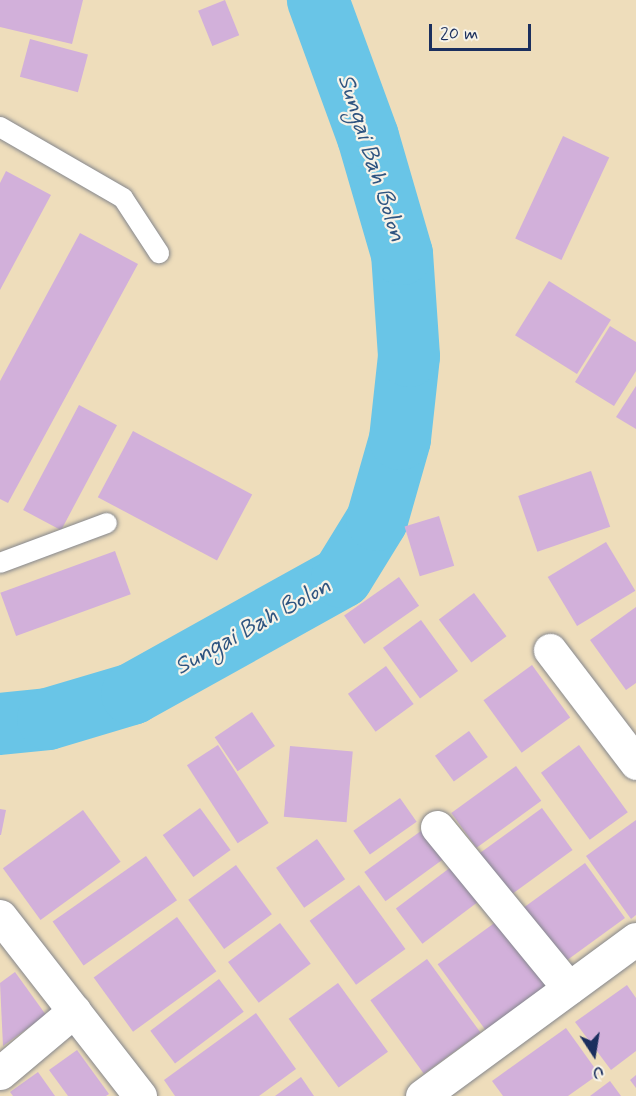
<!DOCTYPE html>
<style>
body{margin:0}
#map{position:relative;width:636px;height:1096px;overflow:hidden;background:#edb;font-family:Mynerve,sans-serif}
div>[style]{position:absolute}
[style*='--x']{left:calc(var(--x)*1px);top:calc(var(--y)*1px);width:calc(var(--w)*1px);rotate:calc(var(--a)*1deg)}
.river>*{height:62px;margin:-31px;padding:0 31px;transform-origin:31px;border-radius:31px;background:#69c5e7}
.building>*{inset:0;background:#d2b0da;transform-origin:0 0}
.roads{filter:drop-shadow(0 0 2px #84868c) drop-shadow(0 0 2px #84868c)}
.service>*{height:20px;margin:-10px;padding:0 10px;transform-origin:10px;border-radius:10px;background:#fff}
.minor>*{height:33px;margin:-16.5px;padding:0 16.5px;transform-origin:16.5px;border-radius:16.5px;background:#fff}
span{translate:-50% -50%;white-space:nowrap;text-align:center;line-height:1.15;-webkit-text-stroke:4.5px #f7f3e8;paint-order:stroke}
.water-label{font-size:24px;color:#2e5480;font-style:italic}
.north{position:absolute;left:564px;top:1024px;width:60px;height:60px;-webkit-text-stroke:4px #f7f3e8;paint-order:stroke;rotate:168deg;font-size:16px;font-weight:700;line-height:24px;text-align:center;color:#1b2f5e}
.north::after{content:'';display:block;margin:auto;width:21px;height:27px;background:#1b2f5e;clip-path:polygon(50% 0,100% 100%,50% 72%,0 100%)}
.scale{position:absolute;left:429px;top:24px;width:102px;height:27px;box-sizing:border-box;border:3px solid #1b2f5e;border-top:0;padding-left:8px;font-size:18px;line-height:21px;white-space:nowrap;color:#1b2f5e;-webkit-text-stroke:4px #f7f3e8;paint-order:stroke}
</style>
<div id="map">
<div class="river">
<div style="--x:0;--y:724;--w:48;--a:-5.9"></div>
<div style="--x:48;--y:719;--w:88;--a:-16.6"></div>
<div style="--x:132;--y:694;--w:240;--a:-29.1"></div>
<div style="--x:342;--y:577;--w:67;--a:-58.4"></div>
<div style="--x:377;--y:520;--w:84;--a:-74.1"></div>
<div style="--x:400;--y:439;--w:83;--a:-83.8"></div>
<div style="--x:409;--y:356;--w:102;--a:-93.9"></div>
<div style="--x:402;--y:254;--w:122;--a:-106.2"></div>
<div style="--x:368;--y:137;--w:146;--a:-110.1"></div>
</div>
<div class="building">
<div style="clip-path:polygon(0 0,83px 0,72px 44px,0 27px)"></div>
<div style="left:225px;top:0;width:38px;height:29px;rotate:68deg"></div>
<div style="left:30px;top:39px;width:60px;height:39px;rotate:15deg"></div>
<div style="left:563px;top:136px;width:51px;height:113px;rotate:25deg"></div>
<div style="clip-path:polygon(6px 171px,51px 195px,0 290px,0 183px)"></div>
<div style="clip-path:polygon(80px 233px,138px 264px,8px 503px,0 499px,0 381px)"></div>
<div style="left:549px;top:281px;width:73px;height:64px;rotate:32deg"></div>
<div style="clip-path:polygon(610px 326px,636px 342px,636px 371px,614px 406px,575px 382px)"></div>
<div style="clip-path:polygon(636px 386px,636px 429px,616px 417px)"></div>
<div style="left:79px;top:405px;width:43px;height:119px;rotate:28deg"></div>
<div style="left:133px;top:431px;width:135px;height:75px;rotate:28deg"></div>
<div style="left:591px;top:471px;width:59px;height:77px;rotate:71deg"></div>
<div style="left:439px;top:516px;width:52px;height:36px;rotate:73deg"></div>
<div style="left:606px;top:542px;width:57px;height:68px;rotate:59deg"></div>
<div style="left:115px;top:551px;width:46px;height:122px;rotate:70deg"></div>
<div style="left:399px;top:577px;width:35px;height:67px;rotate:55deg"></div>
<div style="left:474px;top:593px;width:54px;height:44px;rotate:53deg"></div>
<div style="clip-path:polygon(636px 607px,636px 683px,626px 690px,590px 640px)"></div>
<div style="left:421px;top:620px;width:63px;height:47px;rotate:54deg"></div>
<div style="left:532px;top:665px;width:65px;height:60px;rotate:54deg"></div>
<div style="left:386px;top:666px;width:47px;height:47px;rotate:54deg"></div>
<div style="left:252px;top:712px;width:41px;height:45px;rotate:56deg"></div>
<div style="left:469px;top:731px;width:32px;height:42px;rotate:54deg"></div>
<div style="left:218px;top:745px;width:93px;height:37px;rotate:57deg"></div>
<div style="left:579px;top:745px;width:83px;height:47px;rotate:54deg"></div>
<div style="left:290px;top:746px;width:63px;height:71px;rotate:5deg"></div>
<div style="left:516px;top:766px;width:43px;height:80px;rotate:54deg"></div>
<div style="left:400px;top:798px;width:29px;height:57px;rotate:55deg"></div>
<div style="left:200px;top:808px;width:52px;height:46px;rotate:54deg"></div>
<div style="left:542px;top:808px;width:52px;height:81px;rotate:54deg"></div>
<div style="clip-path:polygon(0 809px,6px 810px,1px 835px,0 835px)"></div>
<div style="left:83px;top:810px;width:64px;height:99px;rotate:54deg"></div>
<div style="clip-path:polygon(636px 820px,636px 915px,631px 919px,586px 856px)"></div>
<div style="left:425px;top:828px;width:36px;height:75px;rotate:54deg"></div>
<div style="left:317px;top:839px;width:49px;height:50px;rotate:55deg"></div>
<div style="left:146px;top:856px;width:54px;height:114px;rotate:55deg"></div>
<div style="left:585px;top:863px;width:68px;height:76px;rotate:54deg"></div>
<div style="left:455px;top:864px;width:44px;height:74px;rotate:53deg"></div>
<div style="left:236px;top:865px;width:61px;height:59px;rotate:54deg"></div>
<div style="left:359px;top:885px;width:79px;height:61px;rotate:54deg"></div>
<div style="left:504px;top:916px;width:82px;height:82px;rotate:54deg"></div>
<div style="left:177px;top:917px;width:67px;height:103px;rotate:54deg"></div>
<div style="left:280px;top:923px;width:51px;height:65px;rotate:53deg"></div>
<div style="left:427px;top:959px;width:91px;height:70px;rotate:54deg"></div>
<div style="clip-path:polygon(15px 972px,46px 1015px,3px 1046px,0 983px)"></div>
<div style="left:219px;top:979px;width:41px;height:86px;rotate:53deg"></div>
<div style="left:338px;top:983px;width:85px;height:61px;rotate:54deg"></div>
<div style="clip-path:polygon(627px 985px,636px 998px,636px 1051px,611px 1070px,575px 1022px)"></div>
<div style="clip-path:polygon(256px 1013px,296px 1069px,259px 1096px,175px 1096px,164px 1080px)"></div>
<div style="clip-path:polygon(566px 1028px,599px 1074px,568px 1096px,503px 1096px,492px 1081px)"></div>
<div style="clip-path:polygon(77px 1050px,109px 1094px,106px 1096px,68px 1096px,49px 1070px)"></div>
<div style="clip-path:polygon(38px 1072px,55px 1096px,13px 1096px,10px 1092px)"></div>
<div style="clip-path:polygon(636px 1075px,636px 1088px,630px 1080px)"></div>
<div style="clip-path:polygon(301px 1077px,314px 1096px,275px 1096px)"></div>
<div style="clip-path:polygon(610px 1081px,621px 1096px,590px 1096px)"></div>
</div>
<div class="roads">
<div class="service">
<div style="--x:0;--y:127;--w:142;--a:30"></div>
<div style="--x:123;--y:198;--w:66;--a:56.8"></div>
<div style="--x:0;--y:563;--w:114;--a:-20.5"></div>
</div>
<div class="minor">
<div style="--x:550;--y:650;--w:142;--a:52.7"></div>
<div style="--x:437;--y:827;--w:208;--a:50.7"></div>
<div style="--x:0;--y:916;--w:228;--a:52.1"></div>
<div style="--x:0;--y:1073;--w:97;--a:-40"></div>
<div style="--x:422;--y:1096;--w:265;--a:-36.3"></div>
</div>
</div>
<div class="water-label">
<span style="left:371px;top:158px;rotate:72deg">Sungai Bah Bolon</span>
<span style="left:253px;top:627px;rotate:-29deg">Sungai Bah Bolon</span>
</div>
<div class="north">U</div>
<div class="scale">20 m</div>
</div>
